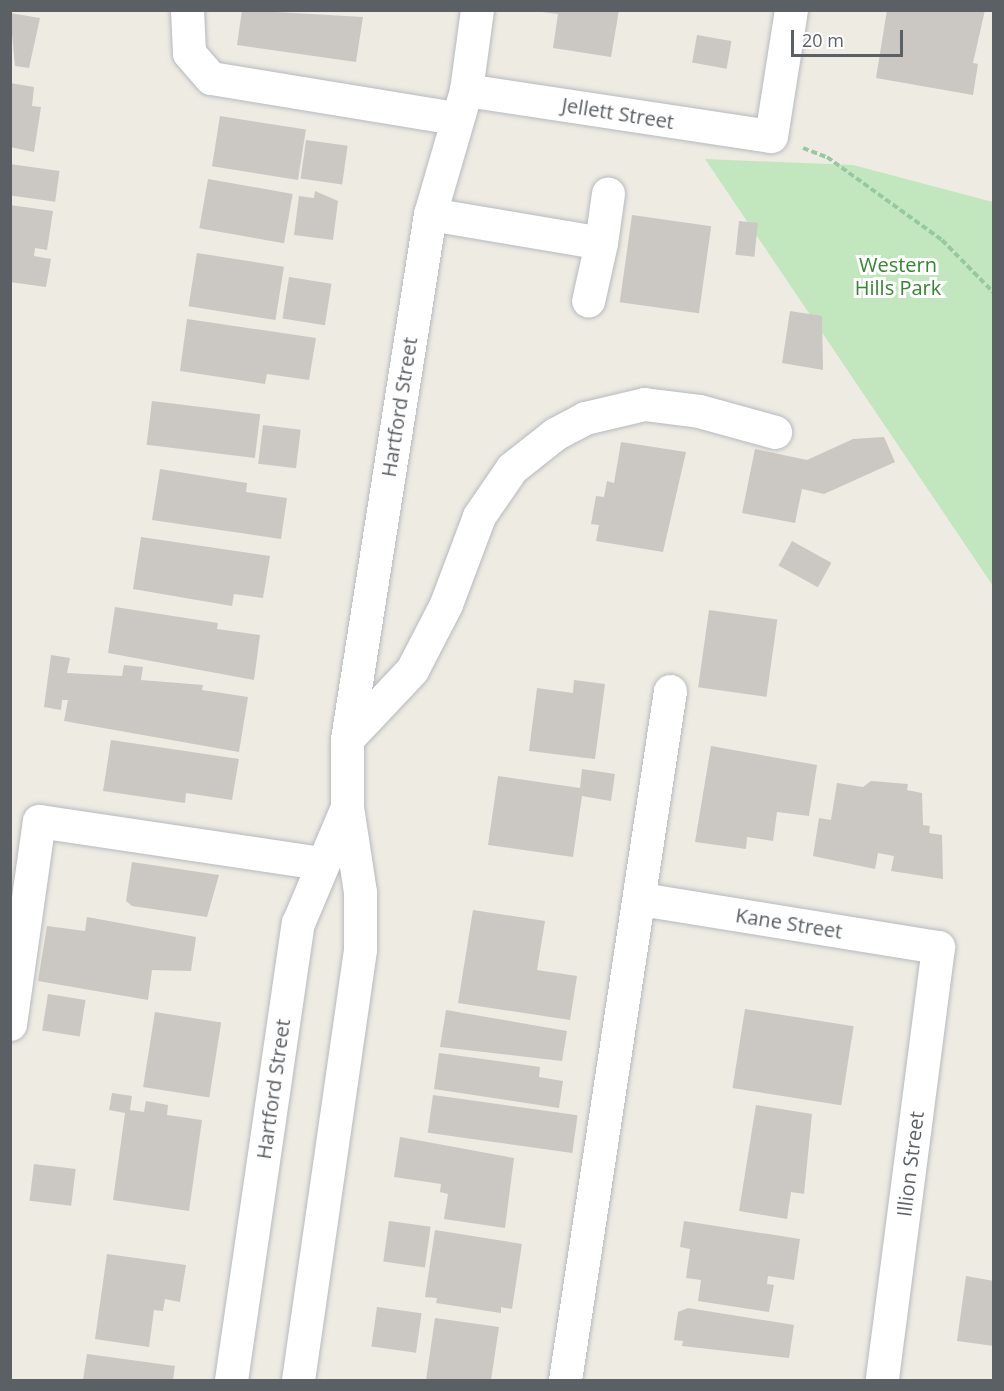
<!DOCTYPE html>
<style>
body{margin:0}
#map{position:relative;width:1004px;height:1391px;overflow:hidden;background:#eeebe3;font-family:"Open Sans",sans-serif}
div>[style]{position:absolute}
[style*='--x']{left:calc(var(--x)*1px);top:calc(var(--y)*1px);width:calc(var(--w)*1px);rotate:calc(var(--a)*1deg)}
.green>*{inset:0;background:#c2e7be}
.building>*{inset:0;background:#cbc7c2;transform-origin:0 0}
.path>*{height:4px;margin-top:-2px;transform-origin:0;background:repeating-linear-gradient(90deg,#97c9a0 0 6px,transparent 0 9px)}
.roads{filter:drop-shadow(0 0 2px #b6babe) drop-shadow(0 0 2px #b6babe)}
.minor>*{height:33px;margin:-16.5px;padding:0 16.5px;transform-origin:16.5px;border-radius:16.5px;background:#fff}
span{translate:-50% -50%;white-space:nowrap;text-align:center;line-height:1.15;-webkit-text-stroke:6px #fff;paint-order:stroke}
.street-label{font-size:20px;color:#5b6064}
.park-label{font-size:20px;color:#358531}
.frame{position:absolute;inset:0;border:12px solid #5b6064;pointer-events:none}
.scale{position:absolute;left:791px;top:30px;width:112px;height:27px;box-sizing:border-box;border:3px solid #5b6064;border-top:0;padding-left:8px;font-size:18px;line-height:21px;white-space:nowrap;color:#5b6064;-webkit-text-stroke:4px #fff;paint-order:stroke}
</style>
<div id="map">
<div class="green">
<div style="clip-path:polygon(705px 159px,853px 165px,993px 202px,993px 586px)"></div>
</div>
<div class="building">
<div style="clip-path:polygon(242px 10px,363px 17px,356px 62px,237px 45px)"></div>
<div style="clip-path:polygon(619px 10px,611px 57px,553px 48px,558px 14px,542px 12px)"></div>
<div style="clip-path:polygon(887px 10px,985px 10px,973px 63px,978px 64px,973px 95px,876px 78px)"></div>
<div style="clip-path:polygon(10px 13px,40px 18px,29px 68px,15px 66px)"></div>
<div style="left:697px;top:35px;width:35px;height:28px;rotate:10deg"></div>
<div style="clip-path:polygon(10px 83px,34px 87px,32px 106px,41px 107px,34px 152px,10px 147px)"></div>
<div style="left:220px;top:116px;width:87px;height:51px;rotate:9deg"></div>
<div style="left:306px;top:140px;width:42px;height:39px;rotate:8deg"></div>
<div style="left:10px;top:164px;width:50px;height:31px;rotate:8deg"></div>
<div style="left:208px;top:179px;width:86px;height:50px;rotate:10deg"></div>
<div style="clip-path:polygon(315px 191px,338px 201px,333px 240px,294px 235px,299px 196px,314px 198px)"></div>
<div style="clip-path:polygon(10px 205px,53px 211px,47px 250px,35px 248px,34px 256px,51px 259px,46px 287px,10px 282px)"></div>
<div style="left:632px;top:215px;width:80px;height:88px;rotate:8deg"></div>
<div style="left:739px;top:221px;width:19px;height:34px;rotate:6deg"></div>
<div style="left:197px;top:253px;width:88px;height:54px;rotate:9deg"></div>
<div style="left:289px;top:277px;width:43px;height:42px;rotate:9deg"></div>
<div style="clip-path:polygon(790px 311px,822px 316px,823px 370px,782px 363px)"></div>
<div style="clip-path:polygon(187px 319px,316px 338px,309px 380px,267px 374px,265px 384px,180px 371px)"></div>
<div style="left:152px;top:401px;width:109px;height:44px;rotate:7deg"></div>
<div style="left:263px;top:425px;width:38px;height:39px;rotate:7deg"></div>
<div style="clip-path:polygon(884px 437px,895px 462px,824px 494px,802px 489px,795px 523px,742px 513px,755px 449px,807px 460px,853px 439px)"></div>
<div style="clip-path:polygon(621px 442px,686px 452px,663px 552px,596px 541px,599px 525px,591px 524px,596px 496px,604px 497px,607px 481px,614px 483px)"></div>
<div style="clip-path:polygon(160px 469px,247px 483px,246px 492px,287px 498px,281px 539px,152px 520px)"></div>
<div style="clip-path:polygon(141px 537px,270px 556px,263px 598px,234px 594px,232px 606px,133px 589px)"></div>
<div style="left:792px;top:541px;width:45px;height:28px;rotate:29deg"></div>
<div style="clip-path:polygon(115px 607px,218px 623px,217px 629px,260px 635px,254px 680px,108px 653px)"></div>
<div style="left:709px;top:610px;width:69px;height:78px;rotate:8deg"></div>
<div style="clip-path:polygon(51px 655px,70px 658px,67px 673px,122px 676px,124px 665px,143px 667px,141px 680px,203px 685px,202px 690px,248px 697px,239px 752px,64px 721px,68px 700px,62px 700px,61px 710px,44px 707px)"></div>
<div style="clip-path:polygon(574px 680px,605px 684px,595px 759px,529px 751px,537px 688px,573px 693px)"></div>
<div style="clip-path:polygon(111px 740px,239px 759px,232px 800px,186px 793px,185px 803px,103px 791px)"></div>
<div style="clip-path:polygon(711px 746px,817px 765px,809px 816px,777px 812px,773px 841px,747px 837px,746px 849px,695px 842px)"></div>
<div style="clip-path:polygon(582px 769px,615px 774px,611px 801px,582px 796px,573px 857px,488px 845px,498px 776px,580px 788px)"></div>
<div style="clip-path:polygon(871px 781px,908px 784px,907px 790px,922px 793px,923px 825px,930px 826px,929px 833px,942px 835px,943px 879px,891px 871px,894px 856px,878px 853px,875px 869px,813px 856px,819px 818px,831px 820px,837px 783px,863px 787px)"></div>
<div style="clip-path:polygon(132px 862px,219px 875px,207px 917px,132px 906px,126px 901px)"></div>
<div style="clip-path:polygon(473px 910px,545px 921px,537px 970px,577px 976px,570px 1020px,458px 1003px)"></div>
<div style="clip-path:polygon(87px 917px,196px 937px,191px 971px,152px 970px,148px 1000px,38px 981px,47px 926px,85px 931px)"></div>
<div style="left:48px;top:994px;width:38px;height:37px;rotate:9deg"></div>
<div style="left:745px;top:1009px;width:110px;height:80px;rotate:9deg"></div>
<div style="clip-path:polygon(446px 1010px,567px 1031px,562px 1061px,440px 1047px)"></div>
<div style="left:155px;top:1012px;width:67px;height:76px;rotate:9deg"></div>
<div style="clip-path:polygon(439px 1053px,540px 1067px,539px 1077px,563px 1081px,559px 1108px,434px 1089px)"></div>
<div style="clip-path:polygon(112px 1093px,132px 1096px,130px 1110px,144px 1112px,146px 1101px,168px 1105px,167px 1115px,202px 1120px,189px 1211px,113px 1200px,125px 1113px,109px 1110px)"></div>
<div style="left:433px;top:1095px;width:146px;height:38px;rotate:8deg"></div>
<div style="clip-path:polygon(756px 1105px,812px 1114px,804px 1194px,791px 1192px,787px 1219px,739px 1211px)"></div>
<div style="clip-path:polygon(400px 1137px,514px 1158px,505px 1228px,444px 1219px,448px 1194px,440px 1192px,441px 1184px,394px 1177px)"></div>
<div style="left:34px;top:1164px;width:42px;height:37px;rotate:7deg"></div>
<div style="left:389px;top:1221px;width:42px;height:41px;rotate:8deg"></div>
<div style="clip-path:polygon(684px 1221px,800px 1239px,794px 1280px,768px 1276px,767px 1284px,774px 1285px,769px 1312px,698px 1301px,701px 1280px,686px 1278px,690px 1249px,680px 1247px)"></div>
<div style="clip-path:polygon(435px 1230px,522px 1244px,512px 1309px,501px 1307px,501px 1313px,436px 1303px,437px 1298px,425px 1297px)"></div>
<div style="clip-path:polygon(107px 1254px,186px 1265px,180px 1302px,165px 1299px,163px 1311px,154px 1310px,149px 1347px,95px 1339px)"></div>
<div style="clip-path:polygon(966px 1276px,994px 1281px,994px 1346px,957px 1341px)"></div>
<div style="left:377px;top:1307px;width:45px;height:40px;rotate:8deg"></div>
<div style="clip-path:polygon(688px 1308px,794px 1325px,789px 1358px,682px 1346px,683px 1341px,674px 1340px,678px 1312px)"></div>
<div style="clip-path:polygon(435px 1318px,499px 1327px,491px 1380px,426px 1380px)"></div>
<div style="clip-path:polygon(87px 1354px,175px 1366px,173px 1380px,83px 1380px)"></div>
</div>
<div class="path">
<div style="--x:803;--y:148;--w:26;--a:21"></div>
<div style="--x:827;--y:157;--w:142;--a:35.8"></div>
<div style="--x:942;--y:240;--w:74;--a:45.5"></div>
</div>
<div class="roads">
<div class="minor">
<div style="--x:187;--y:10;--w:43;--a:87.3"></div>
<div style="--x:189;--y:53;--w:33;--a:49"></div>
<div style="--x:211;--y:78;--w:247;--a:9.3"></div>
<div style="--x:466;--y:90;--w:308;--a:8.6"></div>
<div style="--x:771;--y:136;--w:128;--a:-81"></div>
<div style="--x:430;--y:214;--w:173;--a:9.6"></div>
<div style="--x:601;--y:243;--w:59;--a:102.6"></div>
<div style="--x:601;--y:243;--w:50;--a:-82"></div>
<div style="--x:347;--y:739;--w:95;--a:-46.7"></div>
<div style="--x:412;--y:670;--w:74;--a:-62.7"></div>
<div style="--x:446;--y:604;--w:94;--a:-69.4"></div>
<div style="--x:479;--y:516;--w:58;--a:-55.5"></div>
<div style="--x:512;--y:468;--w:55;--a:-38.3"></div>
<div style="--x:555;--y:434;--w:34;--a:-28"></div>
<div style="--x:585;--y:418;--w:61;--a:-13.3"></div>
<div style="--x:644;--y:404;--w:55;--a:7.3"></div>
<div style="--x:699;--y:411;--w:79;--a:15.4"></div>
<div style="--x:641;--y:899;--w:301;--a:9.2"></div>
<div style="--x:938;--y:947;--w:437;--a:97.4"></div>
<div style="--x:10;--y:1024;--w:205;--a:-81.9"></div>
<div style="--x:39;--y:821;--w:284;--a:8.5"></div>
<div style="--x:231;--y:1380;--w:462;--a:-81.7"></div>
<div style="--x:298;--y:923;--w:126;--a:-67.1"></div>
<div style="--x:298;--y:1380;--w:435;--a:-81.8"></div>
<div style="--x:360;--y:949;--w:57;--a:-90"></div>
<div style="--x:360;--y:892;--w:86;--a:-98.7"></div>
<div style="--x:347;--y:807;--w:68;--a:-90"></div>
<div style="--x:347;--y:739;--w:532;--a:-81.02"></div>
<div style="--x:430;--y:214;--w:129;--a:-73.8"></div>
<div style="--x:466;--y:90;--w:81;--a:-82.2"></div>
<div style="--x:565;--y:1380;--w:697;--a:-81.34"></div>
</div>
</div>
<div class="street-label">
<span style="left:618px;top:113px;rotate:9deg">Jellett Street</span>
<span style="left:399px;top:407px;rotate:-81deg">Hartford Street</span>
<span style="left:789px;top:923px;rotate:9deg">Kane Street</span>
<span style="left:273px;top:1089px;rotate:-82deg">Hartford Street</span>
<span style="left:910px;top:1164px;rotate:-83deg">Illion Street</span>
</div>
<div class="park-label">
<span style="left:898px;top:276px">Western<br>Hills Park</span>
</div>
<div class="frame"></div>
<div class="scale">20 m</div>
</div>
